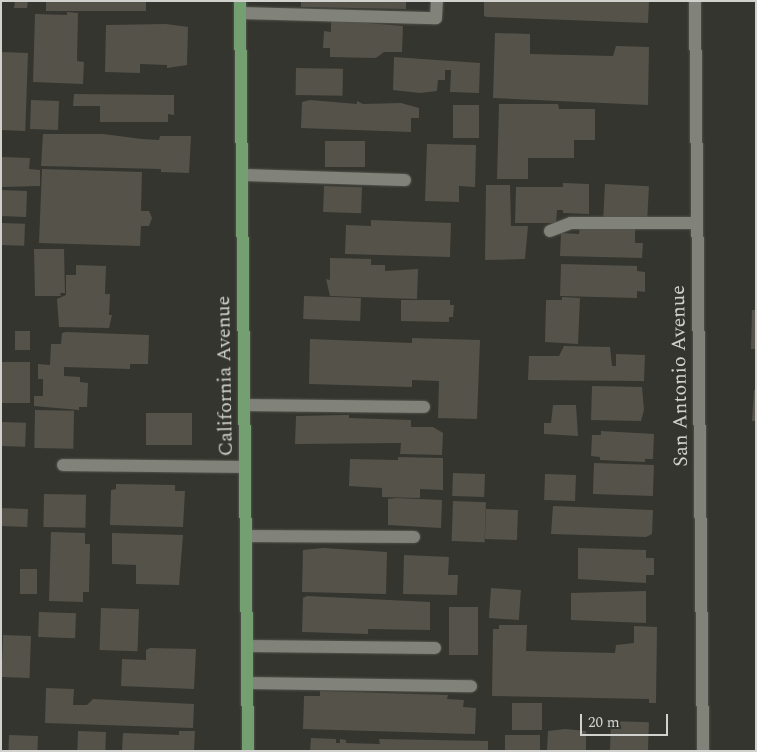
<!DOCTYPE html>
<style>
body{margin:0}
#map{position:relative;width:757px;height:752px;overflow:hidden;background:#34352e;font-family:Spectral,serif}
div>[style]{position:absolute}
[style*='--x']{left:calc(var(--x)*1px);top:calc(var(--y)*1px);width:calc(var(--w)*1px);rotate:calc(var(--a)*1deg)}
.building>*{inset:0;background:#55524a;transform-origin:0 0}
.roads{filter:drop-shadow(0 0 1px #52534d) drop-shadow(0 0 1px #52534d)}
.minor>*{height:12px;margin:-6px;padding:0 6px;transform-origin:6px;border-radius:6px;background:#81837a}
.major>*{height:12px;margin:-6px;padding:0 6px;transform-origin:6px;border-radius:6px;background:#749f71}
span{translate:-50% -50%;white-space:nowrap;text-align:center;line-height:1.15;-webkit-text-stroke:4.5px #34352e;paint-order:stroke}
.street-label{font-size:20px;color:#d1d2cd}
.frame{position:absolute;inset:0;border:2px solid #d1d2cd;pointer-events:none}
.scale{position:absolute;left:580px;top:714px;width:88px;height:22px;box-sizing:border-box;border:2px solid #d1d2cd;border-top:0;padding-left:6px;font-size:15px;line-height:18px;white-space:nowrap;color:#d1d2cd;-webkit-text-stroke:4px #34352e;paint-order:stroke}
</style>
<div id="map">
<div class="building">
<div style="clip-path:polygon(15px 1px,28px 1px,27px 8px,14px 8px)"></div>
<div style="left:46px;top:1px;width:100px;height:10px"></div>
<div style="clip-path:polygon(301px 1px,406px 1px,406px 9px,301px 7px)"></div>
<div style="clip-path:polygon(484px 1px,649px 1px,648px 23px,487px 17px,484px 16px)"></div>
<div style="clip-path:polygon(67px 12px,78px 13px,77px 61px,84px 62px,83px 84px,33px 82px,35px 14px,67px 15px)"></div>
<div style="clip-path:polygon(331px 20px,403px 26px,402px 52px,384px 52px,376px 58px,330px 57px,330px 48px,323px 48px,324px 31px,331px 32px)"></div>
<div style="clip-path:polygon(166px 24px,188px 27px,187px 65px,167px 68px,167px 65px,140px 64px,140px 73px,105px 72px,106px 25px)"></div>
<div style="clip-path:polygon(495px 33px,530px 34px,530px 54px,613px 56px,616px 46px,649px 47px,648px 105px,493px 98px)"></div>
<div style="left:1px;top:52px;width:27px;height:78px;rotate:2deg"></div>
<div style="clip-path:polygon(394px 57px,480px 63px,479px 93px,450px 92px,451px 70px,445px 70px,445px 80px,438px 80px,437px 91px,420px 93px,393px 90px)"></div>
<div style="left:296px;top:68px;width:47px;height:27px;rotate:1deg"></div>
<div style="clip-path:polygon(74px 94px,174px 95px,174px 115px,168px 114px,168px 122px,100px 122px,100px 106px,73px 106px)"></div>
<div style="left:31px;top:100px;width:28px;height:29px;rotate:2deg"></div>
<div style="clip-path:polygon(310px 100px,357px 104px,357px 101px,363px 104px,401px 103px,419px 108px,419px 118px,411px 118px,411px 132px,301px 128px,302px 102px)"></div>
<div style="clip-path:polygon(499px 104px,558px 104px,559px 109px,595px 109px,595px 140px,574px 140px,574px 158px,528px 158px,528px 179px,497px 179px)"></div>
<div style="left:453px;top:105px;width:26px;height:33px"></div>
<div style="clip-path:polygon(43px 134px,103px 134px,142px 139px,159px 140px,160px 136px,191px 136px,189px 173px,161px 172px,161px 169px,41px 166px)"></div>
<div style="left:325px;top:141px;width:40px;height:26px"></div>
<div style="clip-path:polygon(427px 144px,476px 145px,475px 187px,459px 186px,459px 202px,425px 201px)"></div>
<div style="clip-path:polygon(1px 157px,30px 158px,29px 169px,40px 170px,40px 186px,1px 187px)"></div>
<div style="clip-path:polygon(42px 169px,142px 172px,141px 211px,149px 211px,152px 218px,149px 226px,141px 226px,140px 246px,39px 243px)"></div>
<div style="clip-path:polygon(563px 183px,589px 184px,589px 214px,563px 213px,563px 210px,557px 210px,556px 223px,515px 223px,516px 187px,563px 187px)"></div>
<div style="left:605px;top:184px;width:44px;height:34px;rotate:3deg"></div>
<div style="clip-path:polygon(486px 185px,510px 185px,511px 226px,528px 226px,525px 259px,485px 260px)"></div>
<div style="left:324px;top:186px;width:38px;height:26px;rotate:2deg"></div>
<div style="left:1px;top:190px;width:26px;height:26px;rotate:2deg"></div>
<div style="clip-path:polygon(371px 220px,451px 223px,450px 257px,345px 254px,346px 225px,371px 226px)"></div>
<div style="left:1px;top:223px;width:24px;height:22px;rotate:2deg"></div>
<div style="clip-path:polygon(635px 226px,635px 243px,643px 243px,642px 258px,560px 256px,561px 233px,579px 234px,580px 227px)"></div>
<div style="clip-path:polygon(34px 249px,64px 249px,65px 293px,60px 293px,61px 296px,35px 296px)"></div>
<div style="clip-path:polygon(330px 258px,371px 259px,371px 265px,385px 265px,385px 271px,418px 269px,417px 299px,330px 296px,326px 279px,330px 280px)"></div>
<div style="clip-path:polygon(561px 264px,637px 266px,637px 271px,645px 272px,645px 292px,637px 291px,637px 298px,560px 296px)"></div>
<div style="clip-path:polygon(76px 265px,106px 266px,105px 294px,110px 294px,109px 315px,112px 315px,109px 328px,59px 327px,57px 299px,66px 295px,66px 275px,76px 275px)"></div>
<div style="left:304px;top:296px;width:57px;height:23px;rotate:2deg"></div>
<div style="clip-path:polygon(562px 297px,580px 298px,578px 344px,545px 342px,546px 300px,562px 300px)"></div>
<div style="clip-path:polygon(401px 300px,450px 300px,450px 305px,454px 305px,453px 317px,449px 317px,449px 322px,401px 321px)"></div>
<div style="clip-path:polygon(752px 310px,756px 310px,756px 349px,751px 349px)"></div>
<div style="left:15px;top:331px;width:15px;height:19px"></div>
<div style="clip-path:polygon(66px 332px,149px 335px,148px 364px,130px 364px,130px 369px,64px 367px,64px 376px,80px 377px,80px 382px,88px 383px,87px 407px,79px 407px,79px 410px,34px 406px,34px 396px,43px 396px,43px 379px,38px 379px,38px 364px,50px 365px,51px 344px,61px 344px,62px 333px)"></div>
<div style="clip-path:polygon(412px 338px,480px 340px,477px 419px,438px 418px,439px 381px,412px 380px,412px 387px,309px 384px,310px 339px,412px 343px)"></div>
<div style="clip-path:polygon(564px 346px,610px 347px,612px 366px,616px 366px,616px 354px,645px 355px,644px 381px,528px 380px,529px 356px,559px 356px)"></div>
<div style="left:1px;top:362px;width:29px;height:41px"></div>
<div style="clip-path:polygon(592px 386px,642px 387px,644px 410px,641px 421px,591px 420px)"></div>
<div style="clip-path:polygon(754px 390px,756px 390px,756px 421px,752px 421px)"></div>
<div style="clip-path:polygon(553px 405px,576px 405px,578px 436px,544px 434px,544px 423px,551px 423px)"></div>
<div style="left:35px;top:410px;width:39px;height:38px;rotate:1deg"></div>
<div style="left:146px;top:413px;width:46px;height:32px"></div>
<div style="clip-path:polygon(342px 415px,349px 415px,349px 418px,411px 420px,411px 427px,433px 427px,443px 433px,442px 455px,400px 454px,401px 443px,295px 444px,296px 416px)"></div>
<div style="left:1px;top:422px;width:25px;height:24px;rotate:2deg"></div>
<div style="clip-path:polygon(601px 431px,654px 434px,653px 459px,645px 459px,645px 462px,600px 460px,600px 457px,591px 456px,592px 435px,601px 435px)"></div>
<div style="clip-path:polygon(398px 457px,443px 458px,443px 490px,420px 489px,420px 498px,382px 497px,382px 488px,349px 486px,350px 459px,398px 460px)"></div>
<div style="left:594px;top:463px;width:60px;height:31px;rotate:2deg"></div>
<div style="left:453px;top:473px;width:32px;height:23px;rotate:2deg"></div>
<div style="left:545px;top:474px;width:31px;height:26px;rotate:2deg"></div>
<div style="clip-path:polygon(116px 484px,175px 485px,175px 491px,185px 491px,183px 527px,110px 525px,111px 490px,116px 489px)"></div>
<div style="left:44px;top:494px;width:42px;height:33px;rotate:1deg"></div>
<div style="clip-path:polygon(396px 498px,442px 500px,441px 528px,388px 525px,388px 499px)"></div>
<div style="left:453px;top:501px;width:33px;height:40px;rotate:2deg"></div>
<div style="clip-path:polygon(553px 506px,653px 510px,652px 534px,646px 537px,551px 534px)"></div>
<div style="left:1px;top:508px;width:27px;height:18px;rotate:2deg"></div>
<div style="left:486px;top:509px;width:32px;height:30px;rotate:2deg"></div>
<div style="clip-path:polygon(51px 532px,85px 533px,85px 544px,90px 544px,89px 592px,83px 592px,83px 602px,49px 601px)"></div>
<div style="clip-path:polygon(112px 533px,183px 535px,179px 585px,136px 584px,136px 565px,112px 564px)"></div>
<div style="clip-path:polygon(323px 548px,387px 552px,386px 594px,302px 592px,303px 550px)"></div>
<div style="clip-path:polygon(578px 548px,646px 550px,646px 558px,654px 558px,654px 575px,646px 575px,646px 583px,578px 579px)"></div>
<div style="clip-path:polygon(404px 555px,449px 557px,448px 575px,458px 575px,457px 595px,403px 594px)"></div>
<div style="left:20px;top:569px;width:17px;height:25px"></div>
<div style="left:491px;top:588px;width:30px;height:30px;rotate:4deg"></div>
<div style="clip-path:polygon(646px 591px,646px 623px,571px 620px,571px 593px)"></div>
<div style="clip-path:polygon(307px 596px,430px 602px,430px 630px,368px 629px,368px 634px,302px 632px,303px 598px)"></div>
<div style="left:449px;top:607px;width:29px;height:48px"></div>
<div style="left:101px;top:608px;width:38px;height:42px;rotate:2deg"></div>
<div style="left:39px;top:612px;width:37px;height:25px;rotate:2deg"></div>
<div style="clip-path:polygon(499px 625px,527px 625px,526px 651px,615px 653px,616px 645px,634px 643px,634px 626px,657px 627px,656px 703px,649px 703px,649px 699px,492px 696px,493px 629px,499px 629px)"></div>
<div style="left:3px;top:635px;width:28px;height:42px;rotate:2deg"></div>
<div style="clip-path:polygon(150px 648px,196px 649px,194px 689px,121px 686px,122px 659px,146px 660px,146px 650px)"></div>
<div style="clip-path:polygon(46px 688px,74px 689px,73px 705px,87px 705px,93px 699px,194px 704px,193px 728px,45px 723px)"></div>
<div style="clip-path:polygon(320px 691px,448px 695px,447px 699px,464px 700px,463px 707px,476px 708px,475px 734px,303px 729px,304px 696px,320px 696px)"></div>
<div style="left:512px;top:703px;width:30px;height:27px"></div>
<div style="left:611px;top:721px;width:38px;height:30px;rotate:2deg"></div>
<div style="clip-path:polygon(565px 729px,586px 731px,586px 751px,547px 751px,548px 731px)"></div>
<div style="left:78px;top:731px;width:28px;height:20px;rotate:2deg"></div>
<div style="clip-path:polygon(179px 731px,195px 731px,194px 751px,122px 751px,123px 733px,179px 735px)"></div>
<div style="left:9px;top:735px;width:29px;height:16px;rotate:2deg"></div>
<div style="left:505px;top:735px;width:35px;height:16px"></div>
<div style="clip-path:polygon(311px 738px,336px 739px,336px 743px,340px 743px,340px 739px,346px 740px,346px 743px,380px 744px,379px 739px,488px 741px,488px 751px,310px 751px)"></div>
</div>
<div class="roads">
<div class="minor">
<div style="--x:695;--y:1;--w:750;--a:89.39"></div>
<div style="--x:240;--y:13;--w:196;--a:1.5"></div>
<div style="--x:436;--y:18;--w:17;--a:-87"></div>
<div style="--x:242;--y:175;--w:163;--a:1.8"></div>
<div style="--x:550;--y:231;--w:22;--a:-21"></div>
<div style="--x:571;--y:223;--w:126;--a:0"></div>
<div style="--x:244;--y:405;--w:180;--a:0.6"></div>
<div style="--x:63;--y:465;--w:182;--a:0.6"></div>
<div style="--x:246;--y:536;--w:168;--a:0.3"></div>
<div style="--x:247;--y:646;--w:188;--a:0.6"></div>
<div style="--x:247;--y:683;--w:224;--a:0.8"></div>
</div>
<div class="major">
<div style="--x:240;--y:1;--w:750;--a:89.39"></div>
</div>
</div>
<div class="street-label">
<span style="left:225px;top:376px;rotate:-91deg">California Avenue</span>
<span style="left:680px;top:376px;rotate:-91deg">San Antonio Avenue</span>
</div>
<div class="frame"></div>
<div class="scale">20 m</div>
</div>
